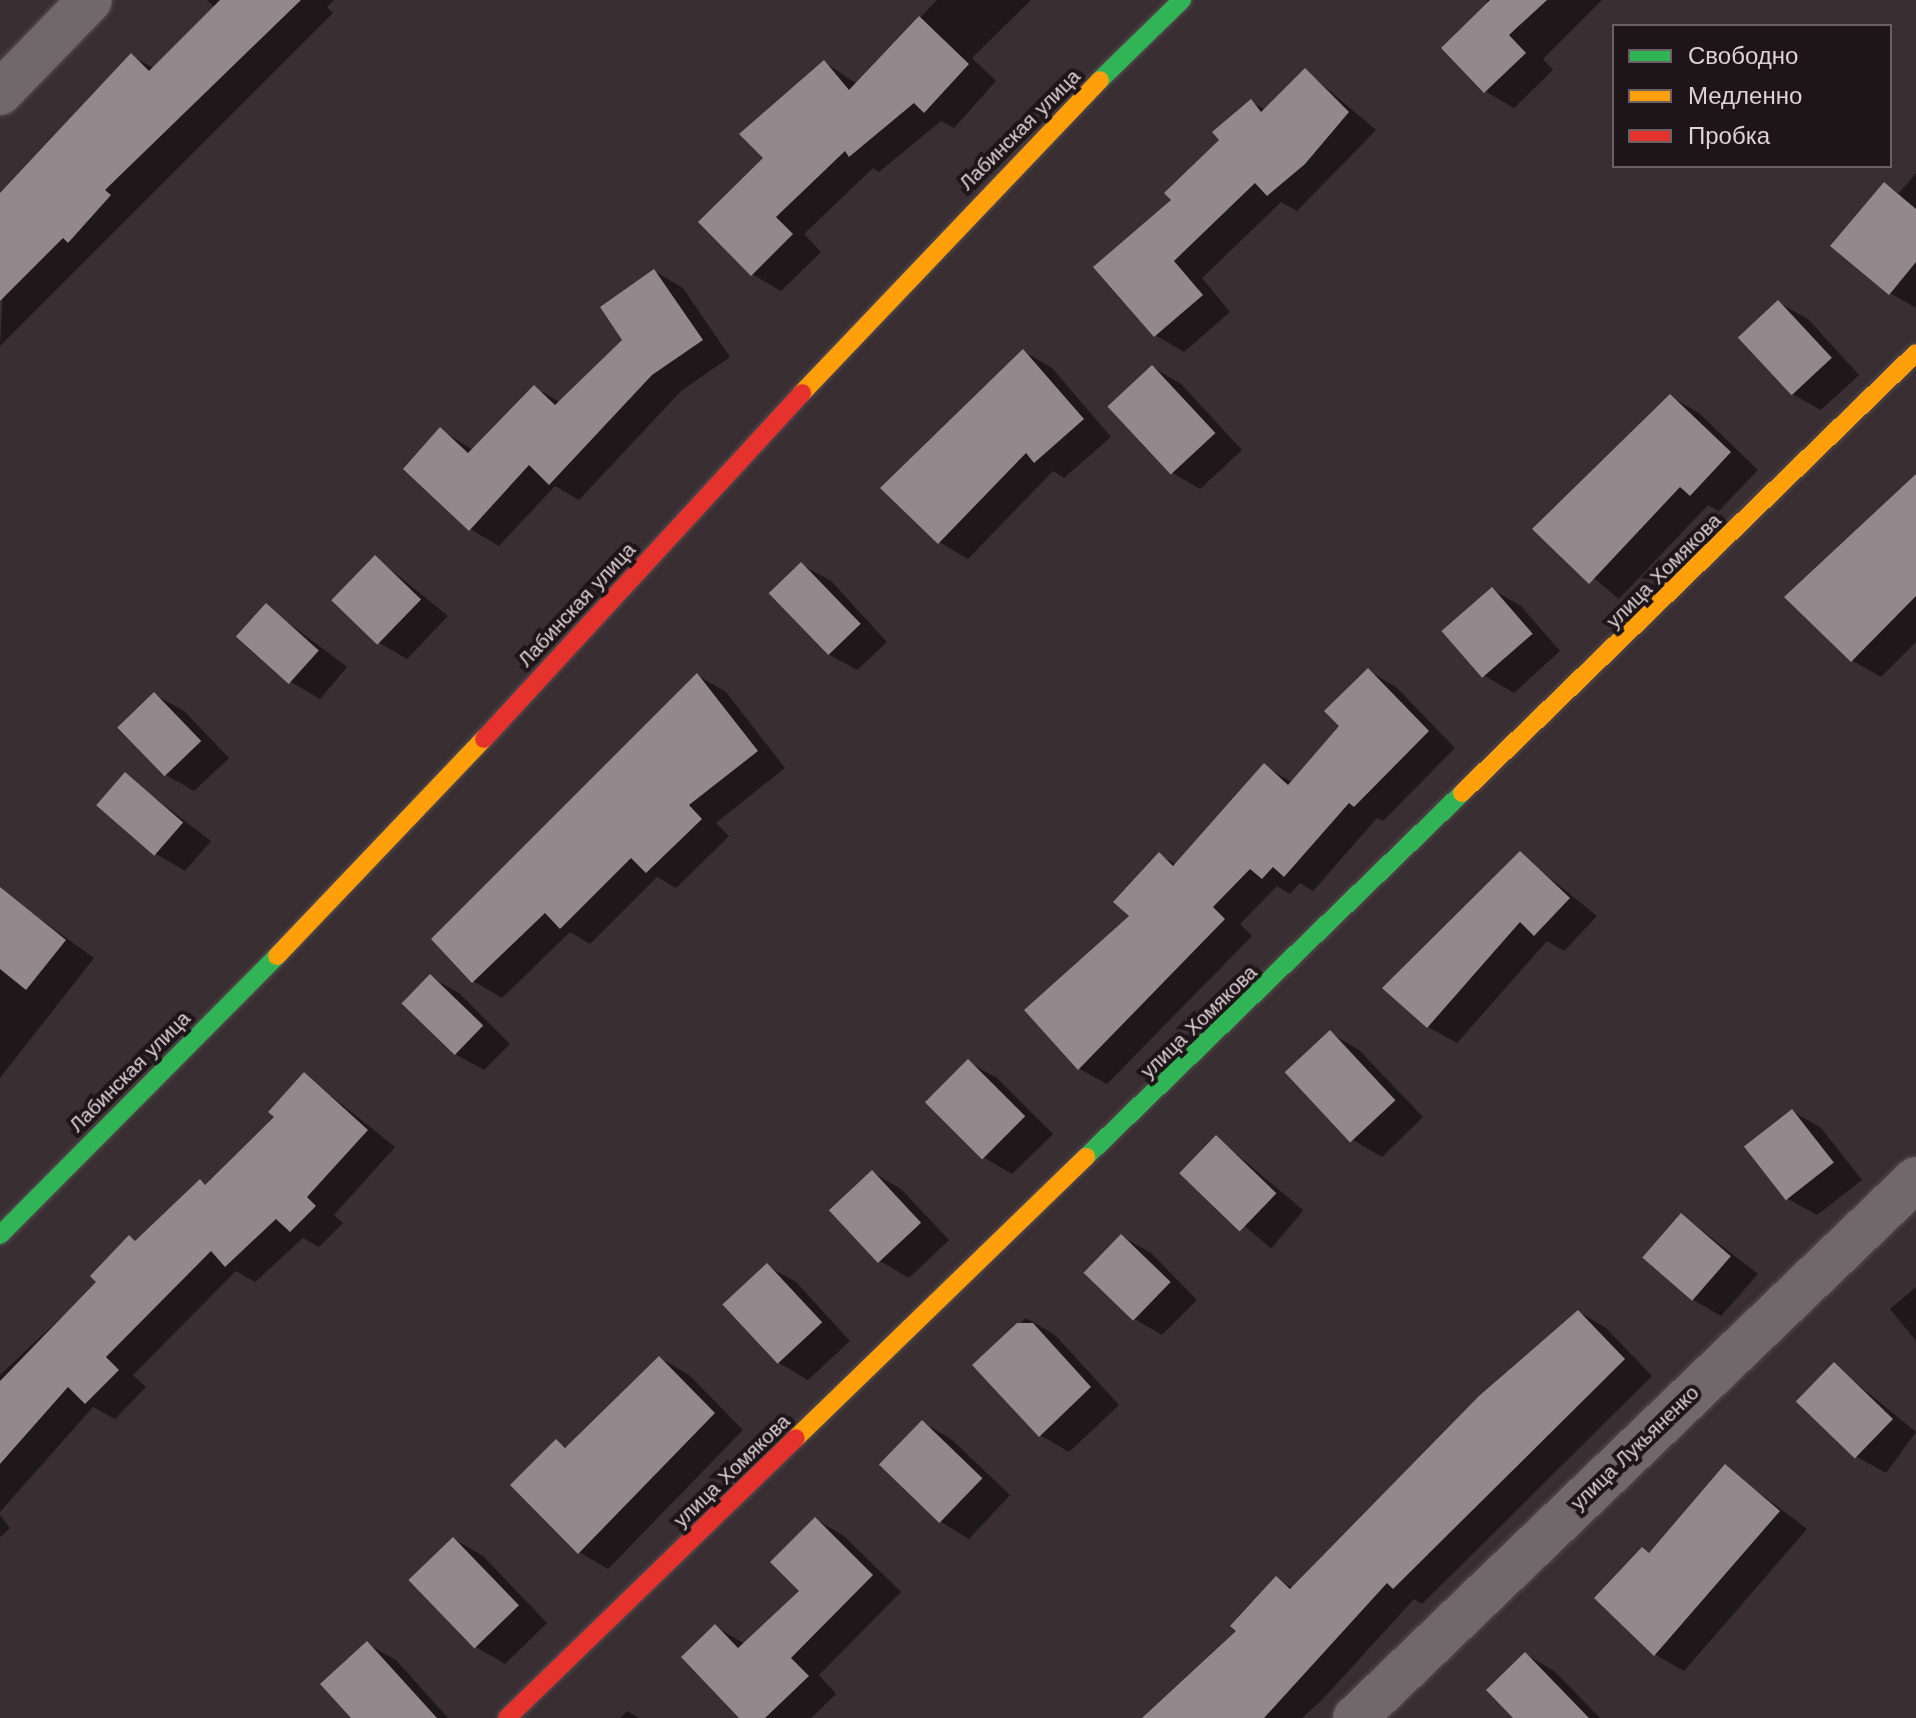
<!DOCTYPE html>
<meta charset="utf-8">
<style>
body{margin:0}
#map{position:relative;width:1916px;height:1718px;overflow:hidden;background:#392e32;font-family:"Work Sans",sans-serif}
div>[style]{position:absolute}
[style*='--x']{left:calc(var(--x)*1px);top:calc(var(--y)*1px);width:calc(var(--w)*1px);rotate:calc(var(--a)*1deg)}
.shadow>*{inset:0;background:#0007;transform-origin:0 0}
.building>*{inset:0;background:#93888c;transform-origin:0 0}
.roads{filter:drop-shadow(0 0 2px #554c4f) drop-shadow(0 0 2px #554c4f)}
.street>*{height:44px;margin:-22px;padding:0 22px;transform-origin:22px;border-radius:22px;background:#71686b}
.fast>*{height:18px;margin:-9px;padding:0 9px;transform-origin:9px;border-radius:9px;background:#30b455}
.slow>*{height:18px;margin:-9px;padding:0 9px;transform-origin:9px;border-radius:9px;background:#ff9f0a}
.jam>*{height:18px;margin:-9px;padding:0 9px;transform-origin:9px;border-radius:9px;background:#e5322d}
span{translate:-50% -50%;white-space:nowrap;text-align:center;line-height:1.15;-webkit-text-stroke:8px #1e1519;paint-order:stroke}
.street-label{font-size:20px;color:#dfd2d6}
.legend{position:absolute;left:1612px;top:24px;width:280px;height:144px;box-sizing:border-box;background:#1e1519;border:2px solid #6b6165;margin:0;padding:10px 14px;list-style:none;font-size:24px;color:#dfd2d6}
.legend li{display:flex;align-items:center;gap:16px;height:40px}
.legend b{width:40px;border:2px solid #6b6165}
</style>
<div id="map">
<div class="shadow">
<div style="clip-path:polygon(207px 0,334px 0,327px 7px,333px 13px,0 346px,8px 187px,132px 56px,155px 69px,215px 8px)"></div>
<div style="clip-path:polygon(937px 0,1031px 0,972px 58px,996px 81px,954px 128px,941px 121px,879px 172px,873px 168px,804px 234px,821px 252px,781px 291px,752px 274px,765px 158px,824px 62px,857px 84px)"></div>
<div style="clip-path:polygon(1487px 0,1602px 0,1543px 59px,1553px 70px,1514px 108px,1485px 91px)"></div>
<div style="clip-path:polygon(1305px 70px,1376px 130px,1297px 211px,1281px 202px,1202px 278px,1230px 312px,1184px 352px,1155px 335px,1174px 200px,1251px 102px,1266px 110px)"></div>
<div style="clip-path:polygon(1916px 173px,1916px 308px,1890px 293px,1884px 184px,1899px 193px)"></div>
<div style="clip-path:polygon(654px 271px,683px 288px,730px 357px,681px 391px,579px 500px,555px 486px,499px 546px,470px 529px,441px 430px,473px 450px,534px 387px,561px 403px,625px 340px)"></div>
<div style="clip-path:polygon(1779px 303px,1808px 319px,1859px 375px,1821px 410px,1792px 394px)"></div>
<div style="clip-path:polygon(1023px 351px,1052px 368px,1111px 437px,1064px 478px,1053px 471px,968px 559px,939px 542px)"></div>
<div style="clip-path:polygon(1152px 367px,1181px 384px,1242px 450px,1200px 489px,1171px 472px)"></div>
<div style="clip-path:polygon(1670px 396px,1699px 413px,1758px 470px,1719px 511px,1708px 505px,1619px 599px,1535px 529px)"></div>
<div style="clip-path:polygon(1916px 476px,1916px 642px,1881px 677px,1853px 661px,1787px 597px)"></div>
<div style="clip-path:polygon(375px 557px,448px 616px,407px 659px,378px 642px)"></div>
<div style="clip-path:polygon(802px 565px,831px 581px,887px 642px,857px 670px,828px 654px,772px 593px)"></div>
<div style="clip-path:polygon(1493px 590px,1521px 606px,1560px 651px,1514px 693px,1485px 676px)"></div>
<div style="clip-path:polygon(266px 606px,347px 667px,320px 699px,291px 682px)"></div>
<div style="clip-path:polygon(1369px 671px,1396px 687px,1455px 748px,1383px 821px,1377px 818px,1313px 891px,1300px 883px,1290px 894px,1277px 886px,1240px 924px,1252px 936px,1107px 1084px,1080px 1069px,1027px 1010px,1132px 916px,1159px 855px,1177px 865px,1264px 766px,1293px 783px,1342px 726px)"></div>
<div style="clip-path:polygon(697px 675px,726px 692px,785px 768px,716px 823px,729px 836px,676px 888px,657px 877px,590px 944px,570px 932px,502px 998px,473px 981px)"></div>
<div style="clip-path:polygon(155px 695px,184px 711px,229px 758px,194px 791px,166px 775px,120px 728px)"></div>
<div style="clip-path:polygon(125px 775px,211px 841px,185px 871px,156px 854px)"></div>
<div style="clip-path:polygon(1520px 854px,1597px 916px,1564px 951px,1547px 941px,1457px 1043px,1428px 1027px)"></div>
<div style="clip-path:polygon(8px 896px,94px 958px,0 1078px,0 905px)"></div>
<div style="clip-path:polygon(430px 977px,459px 993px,510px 1044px,484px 1070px,455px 1054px)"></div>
<div style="clip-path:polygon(1330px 1033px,1359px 1050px,1423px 1117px,1382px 1157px,1353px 1140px)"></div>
<div style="clip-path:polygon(968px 1062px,997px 1078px,1053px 1134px,1012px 1174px,983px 1157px)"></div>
<div style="clip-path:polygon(305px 1075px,395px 1147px,334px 1215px,343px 1223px,319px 1247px,303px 1238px,255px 1282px,236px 1271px,133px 1375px,146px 1387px,115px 1419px,93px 1407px,0 1512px,0 1375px,99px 1282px,130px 1238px,136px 1242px,200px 1182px,207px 1186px,277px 1117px)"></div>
<div style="clip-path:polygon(1792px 1111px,1821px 1128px,1862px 1180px,1817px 1215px,1788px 1199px)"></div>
<div style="left:1216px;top:1137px;width:114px;height:50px;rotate:40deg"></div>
<div style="clip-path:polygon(872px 1172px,901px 1189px,949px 1240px,909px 1278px,880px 1261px)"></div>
<div style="clip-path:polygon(1682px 1215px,1758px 1274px,1721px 1316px,1692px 1299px)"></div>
<div style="clip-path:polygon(1122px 1237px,1151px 1253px,1197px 1300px,1162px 1335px,1133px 1318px)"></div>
<div style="clip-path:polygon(767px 1266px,796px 1282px,850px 1341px,808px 1380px,779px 1363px)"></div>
<div style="clip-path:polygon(1916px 1287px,1916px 1341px,1890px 1309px)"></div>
<div style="clip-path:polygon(1579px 1312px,1606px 1328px,1652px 1376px,1422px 1604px,1414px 1599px,1322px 1700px,1302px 1718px,1145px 1718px,1238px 1631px,1277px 1579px,1294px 1589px)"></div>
<div style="clip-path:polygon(1026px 1318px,1055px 1335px,1119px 1405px,1069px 1452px,1040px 1435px,975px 1365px)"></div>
<div style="clip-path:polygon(660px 1358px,689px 1375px,743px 1430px,608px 1569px,579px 1552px,557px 1442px,568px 1448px)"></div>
<div style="clip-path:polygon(1834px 1365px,1916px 1432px,1886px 1473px,1857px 1457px)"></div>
<div style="clip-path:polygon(922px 1422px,951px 1439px,1010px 1495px,969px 1539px,941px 1522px)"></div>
<div style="clip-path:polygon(1725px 1467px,1807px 1529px,1684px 1671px,1656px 1655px,1596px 1598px,1651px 1554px)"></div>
<div style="clip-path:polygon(0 1515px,10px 1528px,0 1537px)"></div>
<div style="clip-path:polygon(815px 1519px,844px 1536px,901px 1592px,819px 1675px,836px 1694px,811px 1718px,742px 1718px,716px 1627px,745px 1644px,802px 1591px)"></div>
<div style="clip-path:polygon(454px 1539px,483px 1556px,547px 1623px,505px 1664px,476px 1647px)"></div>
<div style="clip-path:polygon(367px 1644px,396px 1660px,448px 1718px,354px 1718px)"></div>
<div style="clip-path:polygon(1525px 1654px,1554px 1671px,1600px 1718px,1516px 1718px)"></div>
<div style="clip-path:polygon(627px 1711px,639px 1718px,620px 1718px)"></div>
</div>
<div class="building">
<div style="clip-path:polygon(220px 0,301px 0,105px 190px,111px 195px,68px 243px,63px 238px,0 301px,0 193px,131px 53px,149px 71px)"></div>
<div style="clip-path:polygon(1490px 0,1547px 0,1509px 35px,1526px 53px,1484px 93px,1441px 48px)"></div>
<div style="clip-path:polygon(919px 16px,969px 64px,924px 113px,914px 103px,849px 157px,845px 151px,776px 217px,793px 234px,751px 276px,698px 222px,763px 158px,739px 134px,824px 60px,849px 90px)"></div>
<div style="clip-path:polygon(1305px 68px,1349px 112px,1305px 164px,1267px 196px,1255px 183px,1174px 261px,1203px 295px,1154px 337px,1093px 267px,1171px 200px,1164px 193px,1219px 140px,1212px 132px,1251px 99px,1261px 112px)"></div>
<div style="clip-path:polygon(1884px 182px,1916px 209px,1916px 262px,1889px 295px,1830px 246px)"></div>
<div style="clip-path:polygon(654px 269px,703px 340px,652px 375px,549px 485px,529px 465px,469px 531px,403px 469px,440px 427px,468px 453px,534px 385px,555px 405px,622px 340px,600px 307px)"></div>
<div style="left:1778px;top:300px;width:79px;height:55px;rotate:47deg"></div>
<div style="clip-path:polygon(1023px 349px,1084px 419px,1034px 463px,1026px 453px,938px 544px,880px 488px)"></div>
<div style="left:1152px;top:365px;width:93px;height:61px;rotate:47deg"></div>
<div style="clip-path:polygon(1670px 394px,1731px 452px,1690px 496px,1680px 487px,1589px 584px,1532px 529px)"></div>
<div style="clip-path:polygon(1916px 474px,1916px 596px,1851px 662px,1784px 597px)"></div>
<div style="left:375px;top:555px;width:64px;height:63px;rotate:44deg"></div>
<div style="left:801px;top:562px;width:86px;height:45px;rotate:46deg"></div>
<div style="left:1492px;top:587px;width:62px;height:67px;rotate:49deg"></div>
<div style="left:266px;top:603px;width:71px;height:45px;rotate:42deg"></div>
<div style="clip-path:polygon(1368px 668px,1429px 731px,1354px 807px,1349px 803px,1284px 877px,1273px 867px,1262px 879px,1250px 869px,1213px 907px,1225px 919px,1078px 1070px,1024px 1010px,1129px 916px,1113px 902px,1159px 852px,1173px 866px,1264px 763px,1288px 785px,1339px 726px,1324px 711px)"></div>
<div style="clip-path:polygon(697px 673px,758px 751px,689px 805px,702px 819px,646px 873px,631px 858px,560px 929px,545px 913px,472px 983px,431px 939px)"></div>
<div style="left:154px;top:692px;width:68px;height:51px;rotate:46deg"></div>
<div style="left:125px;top:772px;width:77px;height:44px;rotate:41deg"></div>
<div style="clip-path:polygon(1520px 851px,1570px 898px,1534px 936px,1520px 922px,1427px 1028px,1382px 988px)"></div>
<div style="clip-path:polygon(0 887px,66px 940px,26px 990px,0 969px)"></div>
<div style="left:430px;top:974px;width:74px;height:41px;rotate:44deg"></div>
<div style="left:1330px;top:1030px;width:96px;height:62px;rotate:47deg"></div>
<div style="left:968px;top:1059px;width:81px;height:61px;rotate:45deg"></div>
<div style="clip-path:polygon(304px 1072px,368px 1130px,307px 1197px,316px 1206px,290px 1232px,276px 1219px,225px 1267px,211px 1251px,106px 1357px,119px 1370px,85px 1404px,68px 1387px,0 1464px,0 1381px,96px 1282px,90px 1276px,129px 1235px,135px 1241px,200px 1179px,205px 1185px,274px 1117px,268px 1112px)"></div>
<div style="left:1792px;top:1109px;width:68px;height:61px;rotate:52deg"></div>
<div style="left:1216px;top:1135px;width:84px;height:53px;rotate:44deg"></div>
<div style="left:872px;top:1170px;width:72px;height:59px;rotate:47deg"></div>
<div style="left:1681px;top:1213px;width:66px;height:59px;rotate:41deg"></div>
<div style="left:1121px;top:1234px;width:69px;height:54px;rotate:44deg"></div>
<div style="left:767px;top:1263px;width:81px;height:61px;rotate:47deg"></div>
<div style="clip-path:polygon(1578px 1310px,1625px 1359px,1393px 1589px,1387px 1583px,1264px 1718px,1142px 1718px,1236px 1631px,1230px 1626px,1276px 1576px,1290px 1589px,1479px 1396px)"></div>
<div style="clip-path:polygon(1017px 1323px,1033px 1323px,1091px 1387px,1039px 1437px,972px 1365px)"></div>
<div style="clip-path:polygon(659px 1356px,715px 1413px,578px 1554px,510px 1485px,556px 1439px,565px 1448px)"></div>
<div style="left:1834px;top:1362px;width:82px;height:55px;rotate:44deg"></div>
<div style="left:922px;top:1420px;width:84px;height:62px;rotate:44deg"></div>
<div style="clip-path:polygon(1725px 1464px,1780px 1511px,1654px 1656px,1594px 1598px,1642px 1547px,1649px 1553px)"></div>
<div style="clip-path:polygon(815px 1517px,873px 1575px,791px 1658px,809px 1676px,765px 1718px,739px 1718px,681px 1657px,715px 1624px,738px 1648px,799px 1591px,770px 1562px)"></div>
<div style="left:453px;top:1537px;width:95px;height:62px;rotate:46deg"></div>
<div style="clip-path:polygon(367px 1641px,437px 1718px,351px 1718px,320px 1684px)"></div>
<div style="clip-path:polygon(1525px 1652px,1589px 1718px,1513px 1718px,1486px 1690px)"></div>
</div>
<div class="roads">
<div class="street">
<div style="--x:0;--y:93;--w:129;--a:-45.9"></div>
<div style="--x:1355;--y:1718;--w:778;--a:-43.85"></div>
</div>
<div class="fast">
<div style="--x:1100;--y:80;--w:115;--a:-44.3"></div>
<div style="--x:1086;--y:1157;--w:523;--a:-44.07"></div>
<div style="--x:0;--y:1235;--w:393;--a:-45.2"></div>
</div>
<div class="slow">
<div style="--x:802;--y:393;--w:432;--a:-46.4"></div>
<div style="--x:1462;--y:793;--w:632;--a:-44.1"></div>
<div style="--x:277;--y:956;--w:300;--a:-46.4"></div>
<div style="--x:796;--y:1438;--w:404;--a:-44.1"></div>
</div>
<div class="jam">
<div style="--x:484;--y:739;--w:470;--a:-47.4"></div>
<div style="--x:507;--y:1718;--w:402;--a:-44.1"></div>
</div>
</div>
<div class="street-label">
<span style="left:1020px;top:130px;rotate:-45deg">Лабинская улица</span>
<span style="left:1664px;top:571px;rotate:-45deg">улица Хомякова</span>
<span style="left:577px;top:605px;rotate:-47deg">Лабинская улица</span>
<span style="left:1199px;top:1022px;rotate:-44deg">улица Хомякова</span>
<span style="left:130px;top:1072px;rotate:-45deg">Лабинская улица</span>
<span style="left:1635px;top:1448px;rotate:-44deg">улица Лукьяненко</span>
<span style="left:732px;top:1471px;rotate:-44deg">улица Хомякова</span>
</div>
<ul class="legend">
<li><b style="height:10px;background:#30b455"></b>Свободно</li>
<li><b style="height:10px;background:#ff9f0a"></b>Медленно</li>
<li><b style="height:10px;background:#e5322d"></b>Пробка</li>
</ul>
</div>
